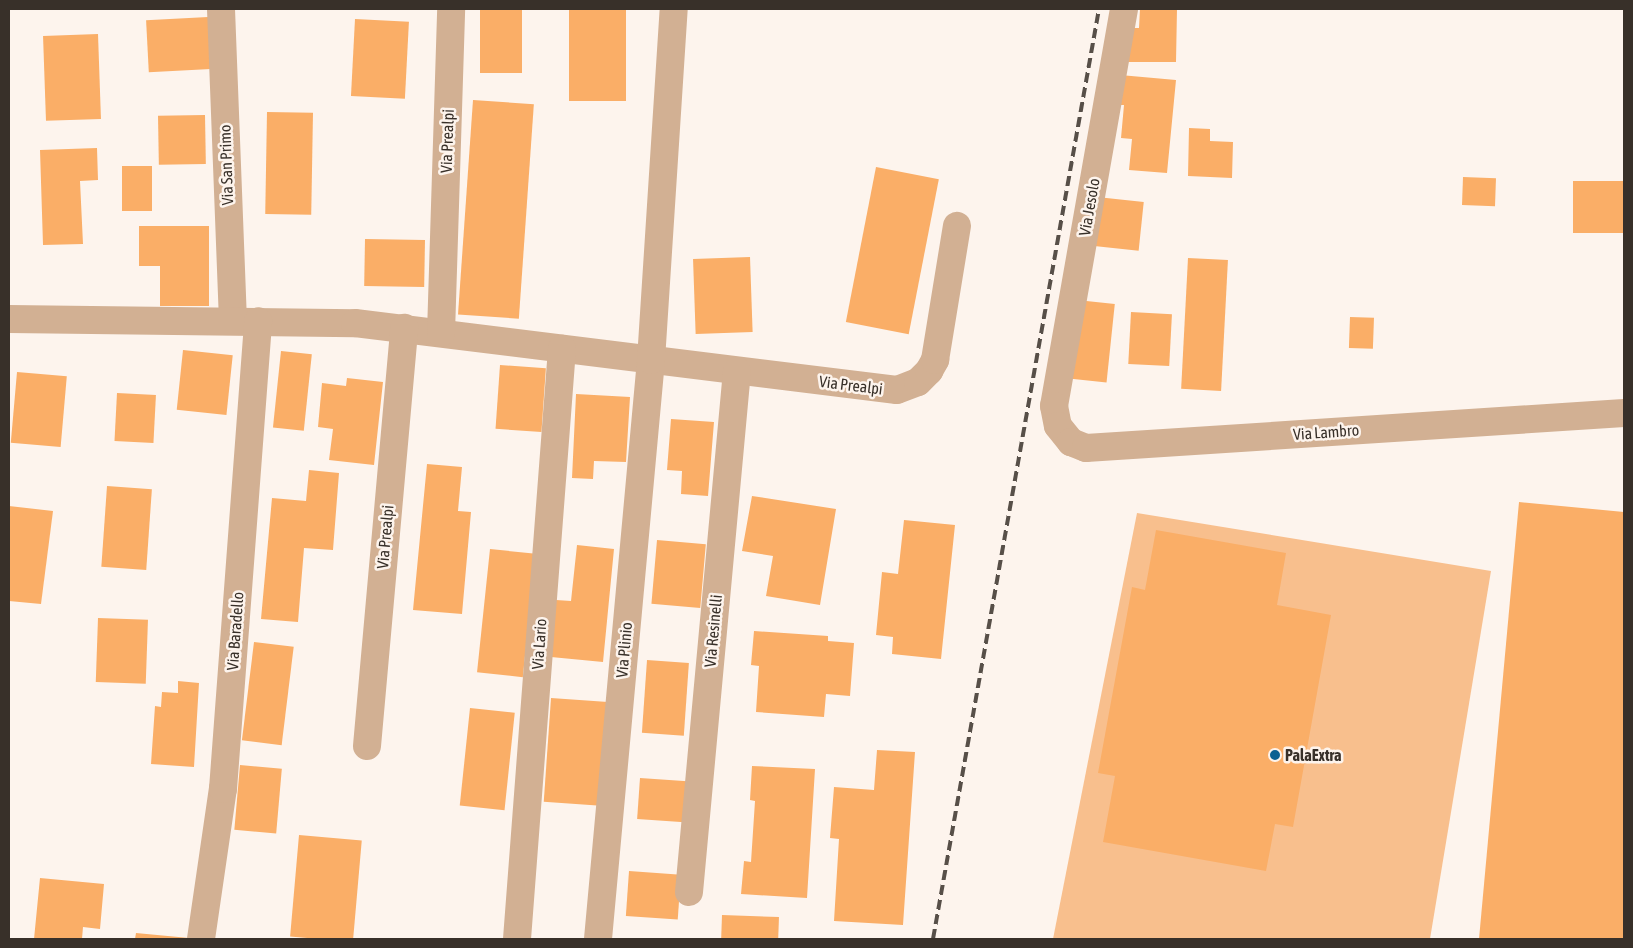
<!DOCTYPE html>
<style>
body{margin:0}
#map{position:relative;width:1633px;height:948px;overflow:hidden;background:#fdf4ed;font-family:"Asap Condensed",sans-serif}
div>[style]{position:absolute}
[style*='--x']{left:calc(var(--x)*1px);top:calc(var(--y)*1px);width:calc(var(--w)*1px);rotate:calc(var(--a)*1deg)}
.green>*{inset:0;background:#f8bf8d}
.building>*{inset:0;background:#faae67;transform-origin:0 0}
.street>*{height:28px;margin:-14px;padding:0 14px;transform-origin:14px;border-radius:14px;background:#d2b093}
.rail>*{height:4px;margin-top:-2px;transform-origin:0;background:repeating-linear-gradient(90deg,#574f48 0 10px,transparent 0 15px)}
.dots>*{width:14px;height:14px;translate:-50% -50%;box-sizing:border-box;border:2px solid #fdf4ed;border-radius:50%}
span{translate:-50% -50%;white-space:nowrap;text-align:center;line-height:1.15;-webkit-text-stroke:5px #fdf4ed;paint-order:stroke}
.street-label{font-size:16px;color:#383029}
.poi-label{font-size:16px;color:#383029;font-weight:700}
.left{translate:0 -50%;text-align:left}
.frame{position:absolute;inset:0;border:10px solid #383029;pointer-events:none}
</style>
<div id="map">
<div class="green">
<div style="clip-path:polygon(1137px 513px,1491px 571px,1430px 939px,1053px 939px)"></div>
</div>
<div class="building">
<div style="left:480px;top:9px;width:42px;height:64px"></div>
<div style="left:569px;top:9px;width:57px;height:92px"></div>
<div style="clip-path:polygon(1140px 9px,1177px 9px,1176px 62px,1125px 62px,1125px 28px,1139px 28px)"></div>
<div style="left:208px;top:17px;width:52px;height:62px;rotate:87deg"></div>
<div style="left:355px;top:19px;width:54px;height:77px;rotate:3deg"></div>
<div style="left:98px;top:34px;width:85px;height:55px;rotate:88deg"></div>
<div style="clip-path:polygon(1120px 75px,1176px 80px,1167px 173px,1129px 170px,1132px 139px,1121px 138px,1124px 105px,1117px 105px)"></div>
<div style="left:473px;top:100px;width:61px;height:215px;rotate:4deg"></div>
<div style="left:267px;top:112px;width:46px;height:102px;rotate:1deg"></div>
<div style="left:205px;top:115px;width:49px;height:47px;rotate:89deg"></div>
<div style="clip-path:polygon(1189px 128px,1210px 129px,1210px 141px,1233px 142px,1232px 178px,1188px 176px)"></div>
<div style="clip-path:polygon(97px 148px,98px 180px,80px 181px,83px 244px,43px 245px,40px 150px)"></div>
<div style="left:122px;top:166px;width:30px;height:45px"></div>
<div style="left:876px;top:167px;width:64px;height:158px;rotate:11deg"></div>
<div style="left:1463px;top:177px;width:33px;height:28px;rotate:2deg"></div>
<div style="left:1624px;top:181px;width:52px;height:51px;rotate:90deg"></div>
<div style="left:1097px;top:197px;width:47px;height:49px;rotate:6deg"></div>
<div style="clip-path:polygon(139px 226px,209px 226px,209px 306px,160px 306px,160px 266px,139px 266px)"></div>
<div style="left:365px;top:239px;width:60px;height:47px;rotate:1deg"></div>
<div style="left:750px;top:257px;width:75px;height:57px;rotate:88deg"></div>
<div style="left:1188px;top:258px;width:40px;height:131px;rotate:3deg"></div>
<div style="left:1077px;top:300px;width:38px;height:79px;rotate:6deg"></div>
<div style="left:1131px;top:312px;width:41px;height:52px;rotate:3deg"></div>
<div style="left:1350px;top:317px;width:24px;height:31px;rotate:2deg"></div>
<div style="left:183px;top:350px;width:50px;height:60px;rotate:6deg"></div>
<div style="left:281px;top:351px;width:31px;height:77px;rotate:6deg"></div>
<div style="left:500px;top:365px;width:46px;height:64px;rotate:4deg"></div>
<div style="left:17px;top:372px;width:50px;height:71px;rotate:5deg"></div>
<div style="clip-path:polygon(347px 378px,383px 382px,374px 465px,329px 460px,333px 429px,318px 427px,322px 383px,346px 386px)"></div>
<div style="left:117px;top:393px;width:39px;height:48px;rotate:3deg"></div>
<div style="clip-path:polygon(576px 394px,630px 397px,626px 462px,594px 461px,593px 479px,572px 478px)"></div>
<div style="clip-path:polygon(671px 419px,714px 422px,708px 496px,681px 494px,682px 471px,667px 470px)"></div>
<div style="clip-path:polygon(427px 464px,462px 467px,458px 511px,471px 512px,462px 614px,413px 610px)"></div>
<div style="clip-path:polygon(309px 470px,339px 473px,333px 550px,304px 548px,298px 622px,261px 619px,272px 498px,306px 501px)"></div>
<div style="left:107px;top:486px;width:45px;height:81px;rotate:4deg"></div>
<div style="clip-path:polygon(752px 496px,836px 509px,820px 605px,766px 596px,773px 556px,742px 551px)"></div>
<div style="clip-path:polygon(1519px 502px,1624px 512px,1624px 939px,1479px 939px)"></div>
<div style="clip-path:polygon(9px 506px,53px 511px,41px 604px,9px 601px)"></div>
<div style="clip-path:polygon(904px 520px,955px 525px,941px 659px,892px 654px,893px 637px,876px 635px,882px 572px,898px 574px)"></div>
<div style="clip-path:polygon(1156px 530px,1286px 553px,1277px 605px,1331px 615px,1293px 827px,1275px 824px,1266px 871px,1103px 842px,1115px 776px,1098px 773px,1132px 587px,1145px 590px)"></div>
<div style="left:657px;top:540px;width:49px;height:64px;rotate:5deg"></div>
<div style="clip-path:polygon(577px 545px,614px 549px,603px 662px,551px 657px,556px 600px,571px 601px)"></div>
<div style="left:490px;top:549px;width:46px;height:124px;rotate:6deg"></div>
<div style="left:98px;top:618px;width:50px;height:64px;rotate:2deg"></div>
<div style="clip-path:polygon(754px 631px,828px 636px,828px 641px,854px 643px,850px 696px,826px 694px,824px 717px,756px 712px,759px 666px,751px 665px)"></div>
<div style="left:254px;top:642px;width:40px;height:99px;rotate:7deg"></div>
<div style="left:647px;top:660px;width:42px;height:73px;rotate:4deg"></div>
<div style="clip-path:polygon(178px 681px,199px 683px,194px 767px,151px 764px,155px 706px,161px 707px,162px 692px,178px 693px)"></div>
<div style="left:551px;top:698px;width:57px;height:104px;rotate:4deg"></div>
<div style="left:470px;top:708px;width:45px;height:98px;rotate:6deg"></div>
<div style="clip-path:polygon(877px 750px,915px 752px,903px 925px,834px 921px,839px 839px,830px 838px,834px 787px,874px 790px)"></div>
<div style="left:240px;top:765px;width:42px;height:65px;rotate:5deg"></div>
<div style="clip-path:polygon(752px 766px,815px 769px,807px 898px,741px 894px,744px 861px,751px 862px,755px 801px,750px 800px)"></div>
<div style="left:640px;top:778px;width:51px;height:41px;rotate:4deg"></div>
<div style="left:299px;top:835px;width:63px;height:102px;rotate:5deg"></div>
<div style="left:629px;top:871px;width:52px;height:45px;rotate:4deg"></div>
<div style="clip-path:polygon(40px 878px,104px 884px,100px 929px,83px 927px,82px 939px,34px 939px)"></div>
<div style="left:722px;top:915px;width:57px;height:24px;rotate:2deg"></div>
<div style="clip-path:polygon(136px 933px,189px 938px,189px 939px,135px 939px)"></div>
</div>
<div class="street">
<div style="--x:221;--y:9;--w:312;--a:87.8"></div>
<div style="--x:1124;--y:9;--w:403;--a:100"></div>
<div style="--x:1054;--y:406;--w:20;--a:79"></div>
<div style="--x:1058;--y:426;--w:21;--a:51"></div>
<div style="--x:1071;--y:442;--w:16;--a:22"></div>
<div style="--x:1086;--y:448;--w:539;--a:-3.72"></div>
<div style="--x:9;--y:319;--w:346;--a:0.7"></div>
<div style="--x:355;--y:323;--w:546;--a:7.05"></div>
<div style="--x:897;--y:390;--w:22;--a:-21"></div>
<div style="--x:918;--y:382;--w:16;--a:-45"></div>
<div style="--x:929;--y:371;--w:13;--a:-61"></div>
<div style="--x:935;--y:360;--w:136;--a:-80.7"></div>
<div style="--x:441;--y:333;--w:324;--a:-88.2"></div>
<div style="--x:367;--y:746;--w:420;--a:-84.9"></div>
<div style="--x:689;--y:892;--w:523;--a:-84.74"></div>
<div style="--x:201;--y:939;--w:152;--a:-81.7"></div>
<div style="--x:223;--y:789;--w:469;--a:-85.7"></div>
<div style="--x:517;--y:939;--w:592;--a:-85.64"></div>
<div style="--x:598;--y:939;--w:581;--a:-84.77"></div>
<div style="--x:651;--y:360;--w:352;--a:-86.3"></div>
</div>
<div class="rail">
<div style="--x:933;--y:939;--w:945;--a:-79.88"></div>
</div>
<div class="dots">
<div style="left:1275px;top:755px;background:#0c6192"></div>
</div>
<div class="street-label">
<span style="left:447px;top:141px;rotate:-88deg">Via Prealpi</span>
<span style="left:226px;top:165px;rotate:-92deg">Via San Primo</span>
<span style="left:1089px;top:207px;rotate:-80deg">Via Jesolo</span>
<span style="left:851px;top:385px;rotate:7deg">Via Prealpi</span>
<span style="left:1326px;top:432px;rotate:-4deg">Via Lambro</span>
<span style="left:385px;top:537px;rotate:-85deg">Via Prealpi</span>
<span style="left:235px;top:631px;rotate:-86deg">Via Baradello</span>
<span style="left:713px;top:631px;rotate:-85deg">Via Resinelli</span>
<span style="left:539px;top:644px;rotate:-86deg">Via Lario</span>
<span style="left:624px;top:650px;rotate:-85deg">Via Plinio</span>
</div>
<div class="poi-label">
<span class="left" style="left:1285px;top:755px">PalaExtra</span>
</div>
<div class="frame"></div>
</div>
